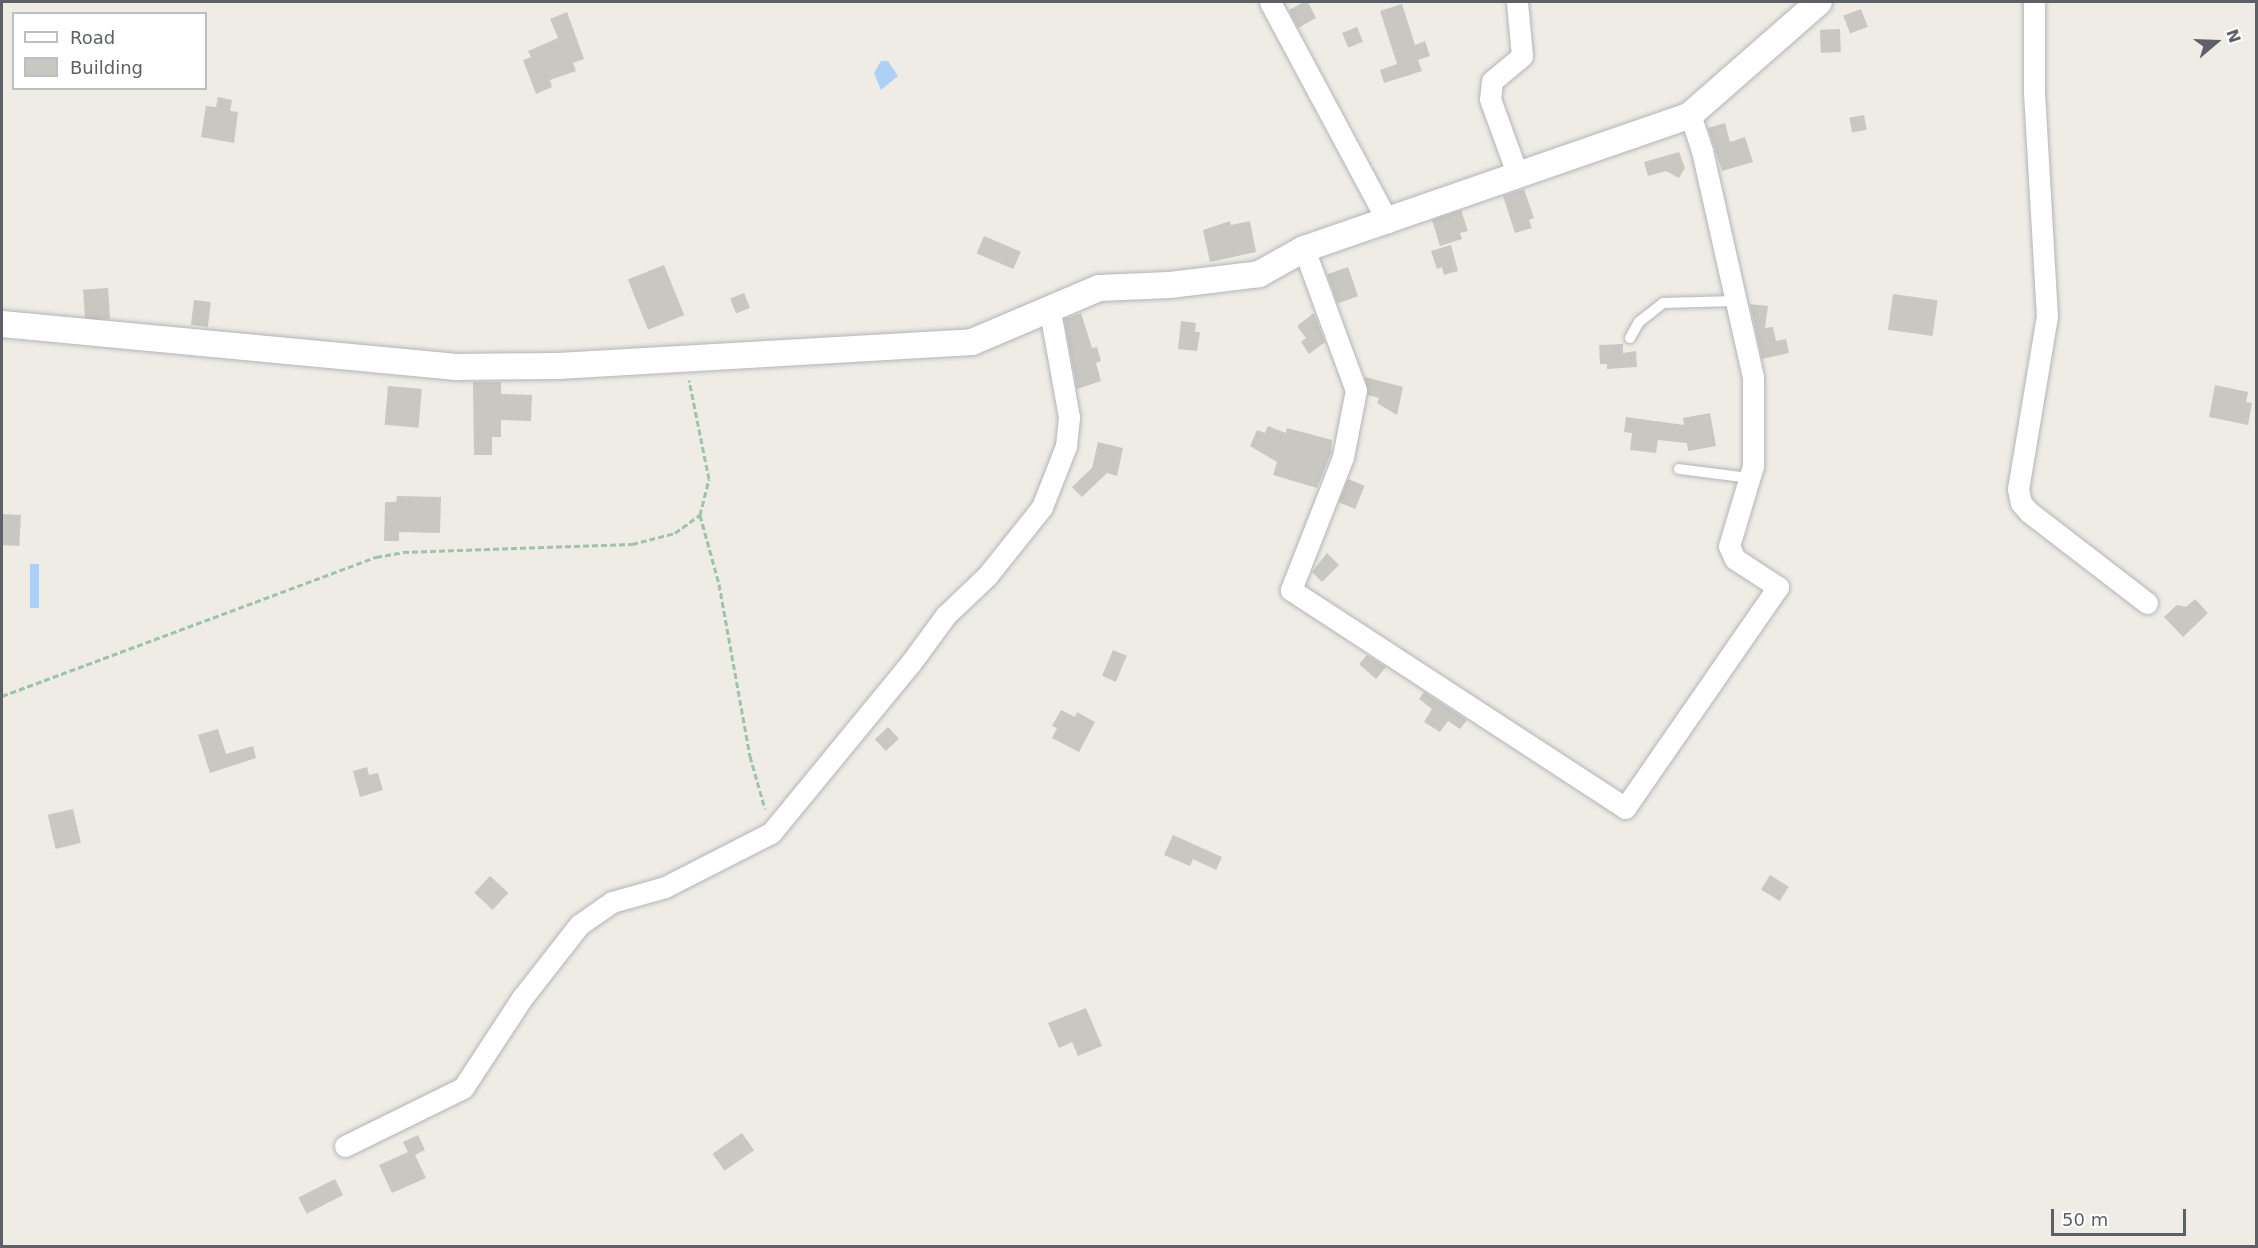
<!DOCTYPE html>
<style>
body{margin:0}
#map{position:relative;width:2258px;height:1248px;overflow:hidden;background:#eeece5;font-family:"DejaVu Sans",sans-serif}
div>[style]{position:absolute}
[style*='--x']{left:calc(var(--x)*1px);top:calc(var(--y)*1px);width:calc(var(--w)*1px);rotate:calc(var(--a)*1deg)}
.water>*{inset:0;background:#add1f6;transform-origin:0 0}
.building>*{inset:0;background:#c9c7c2;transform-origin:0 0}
.path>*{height:3px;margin-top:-1.5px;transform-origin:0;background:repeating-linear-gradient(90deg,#9ec3ab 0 6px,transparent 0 9px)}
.roads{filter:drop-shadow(0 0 2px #b2b5b9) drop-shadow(0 0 2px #b2b5b9)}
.service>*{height:10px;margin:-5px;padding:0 5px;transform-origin:5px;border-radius:5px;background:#fff}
.minor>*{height:21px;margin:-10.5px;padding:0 10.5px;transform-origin:10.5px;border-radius:10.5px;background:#fff}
.tertiary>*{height:26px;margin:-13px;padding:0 13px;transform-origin:13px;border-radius:13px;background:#fff}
span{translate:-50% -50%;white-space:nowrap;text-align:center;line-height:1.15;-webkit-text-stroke:4.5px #fff;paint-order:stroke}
.frame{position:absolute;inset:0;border:3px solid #5d6064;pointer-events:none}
.legend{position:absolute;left:12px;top:12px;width:195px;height:78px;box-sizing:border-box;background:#fff;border:2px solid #bebfc1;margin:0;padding:8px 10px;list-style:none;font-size:18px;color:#5d6064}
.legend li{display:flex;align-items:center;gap:12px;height:30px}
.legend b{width:30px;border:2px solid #bebfc1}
.north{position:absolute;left:2186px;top:12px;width:60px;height:60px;-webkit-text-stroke:4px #fff;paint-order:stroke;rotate:71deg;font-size:16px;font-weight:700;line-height:24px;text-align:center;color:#5d6064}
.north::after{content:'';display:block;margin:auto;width:21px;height:27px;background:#5d6064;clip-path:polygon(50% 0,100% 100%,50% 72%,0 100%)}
.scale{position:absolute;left:2051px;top:1209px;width:135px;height:27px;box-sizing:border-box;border:3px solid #5d6064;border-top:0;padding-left:8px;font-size:18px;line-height:21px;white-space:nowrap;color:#5d6064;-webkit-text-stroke:4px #fff;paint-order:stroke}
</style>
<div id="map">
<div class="water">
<div style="clip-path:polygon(881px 61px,888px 61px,898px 76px,881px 90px,874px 73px)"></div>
<div style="left:30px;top:564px;width:9px;height:44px"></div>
</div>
<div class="building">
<div style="clip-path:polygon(1304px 2px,1308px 2px,1316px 18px,1298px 28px,1289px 10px)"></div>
<div style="clip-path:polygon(1402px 4px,1415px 45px,1425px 41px,1430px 56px,1418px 60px,1422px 71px,1384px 83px,1380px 70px,1397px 64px,1380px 11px)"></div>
<div style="left:1861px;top:9px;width:19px;height:19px;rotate:69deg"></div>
<div style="clip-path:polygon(567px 12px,584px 59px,573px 63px,576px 71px,550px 80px,552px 87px,536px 94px,523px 60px,531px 57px,528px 51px,558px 38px,550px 19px)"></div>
<div style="left:1357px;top:27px;width:16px;height:16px;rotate:68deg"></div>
<div style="left:1840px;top:29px;width:23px;height:20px;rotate:88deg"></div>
<div style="clip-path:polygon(218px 97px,232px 100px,230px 111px,238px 112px,234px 143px,201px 137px,206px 106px,216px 107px)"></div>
<div style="left:1864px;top:115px;width:15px;height:15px;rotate:79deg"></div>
<div style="clip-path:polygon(1725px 123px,1730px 142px,1745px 137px,1753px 162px,1722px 171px,1708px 128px)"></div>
<div style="clip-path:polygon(1679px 152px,1685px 168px,1679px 178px,1666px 171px,1648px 176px,1644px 162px)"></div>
<div style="clip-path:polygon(1524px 189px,1534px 218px,1529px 220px,1532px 228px,1515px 233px,1503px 196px)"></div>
<div style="clip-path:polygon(1461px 210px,1468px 231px,1460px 233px,1462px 239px,1440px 246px,1432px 220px)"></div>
<div style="clip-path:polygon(1230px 221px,1231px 225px,1250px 221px,1256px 252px,1210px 262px,1203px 230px)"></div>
<div style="left:984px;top:236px;width:40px;height:19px;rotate:23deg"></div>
<div style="clip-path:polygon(1451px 245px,1458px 271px,1444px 275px,1442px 267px,1437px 269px,1431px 251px)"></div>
<div style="left:664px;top:265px;width:54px;height:39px;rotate:68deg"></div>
<div style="left:1348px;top:267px;width:31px;height:22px;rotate:71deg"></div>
<div style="left:108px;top:288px;width:31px;height:25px;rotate:86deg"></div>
<div style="left:744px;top:293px;width:16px;height:15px;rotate:68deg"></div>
<div style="left:1893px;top:294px;width:45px;height:36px;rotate:8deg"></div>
<div style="left:194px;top:300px;width:17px;height:25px;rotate:7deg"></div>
<div style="clip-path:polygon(1750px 304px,1768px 306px,1765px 328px,1773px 327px,1776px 341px,1786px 339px,1789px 353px,1762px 359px)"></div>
<div style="clip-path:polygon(1081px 313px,1092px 348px,1097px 347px,1101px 361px,1096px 363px,1101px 381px,1077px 389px,1064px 319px)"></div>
<div style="clip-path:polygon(1314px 313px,1325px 342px,1309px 354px,1301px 342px,1306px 338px,1297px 326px)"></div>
<div style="clip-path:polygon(1181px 321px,1196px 323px,1195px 332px,1200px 332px,1197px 351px,1178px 349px)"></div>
<div style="clip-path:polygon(1623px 344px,1623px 353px,1636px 351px,1637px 367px,1607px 369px,1607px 364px,1600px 364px,1599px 345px)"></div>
<div style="clip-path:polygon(1365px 377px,1403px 387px,1397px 415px,1377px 403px,1379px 398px,1368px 395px)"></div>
<div style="clip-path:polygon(473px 382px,501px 382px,501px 394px,532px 395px,531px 421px,501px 420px,501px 437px,492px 437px,492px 455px,474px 455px)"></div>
<div style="clip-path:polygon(2215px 385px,2248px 392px,2246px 402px,2252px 403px,2248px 425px,2209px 417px)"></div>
<div style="left:388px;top:386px;width:34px;height:39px;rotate:5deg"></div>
<div style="clip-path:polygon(1710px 413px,1716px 446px,1688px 451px,1687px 443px,1658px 440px,1656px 453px,1630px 450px,1632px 433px,1624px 432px,1626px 417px,1684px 425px,1683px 418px)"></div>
<div style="clip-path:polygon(1268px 426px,1286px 433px,1287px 428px,1332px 440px,1331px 453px,1317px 488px,1273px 475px,1277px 462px,1250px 446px,1257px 430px,1265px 433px)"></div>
<div style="clip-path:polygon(1098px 442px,1123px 448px,1117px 476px,1107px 473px,1082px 497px,1072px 487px,1092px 468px)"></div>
<div style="left:1348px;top:479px;width:18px;height:25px;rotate:22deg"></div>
<div style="clip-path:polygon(397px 496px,441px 497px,440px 533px,399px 532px,399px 541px,384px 541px,385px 502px,396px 502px)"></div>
<div style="left:2px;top:514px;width:19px;height:31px;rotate:3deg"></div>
<div style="clip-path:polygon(1327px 553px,1339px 565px,1322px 582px,1312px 572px)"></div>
<div style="clip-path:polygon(2195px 599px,2208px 613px,2183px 637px,2164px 617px,2177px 605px,2186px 607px)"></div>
<div style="left:1113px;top:650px;width:15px;height:28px;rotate:23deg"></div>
<div style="clip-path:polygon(1367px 655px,1386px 667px,1376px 679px,1359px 664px)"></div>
<div style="clip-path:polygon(1424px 692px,1467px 720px,1460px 729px,1448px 721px,1440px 732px,1424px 722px,1432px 709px,1419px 699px)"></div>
<div style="clip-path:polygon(1061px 710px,1075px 717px,1077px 712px,1095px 722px,1079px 752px,1052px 738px,1057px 728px,1052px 726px)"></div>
<div style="left:888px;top:727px;width:16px;height:18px;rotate:47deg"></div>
<div style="clip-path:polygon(218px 729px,226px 754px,253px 746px,256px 758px,210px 773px,198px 735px)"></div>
<div style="clip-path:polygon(367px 767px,369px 775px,378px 773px,383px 790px,360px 797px,353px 771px)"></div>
<div style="left:73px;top:809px;width:35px;height:26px;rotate:77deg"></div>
<div style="clip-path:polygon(1173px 835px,1222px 857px,1216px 870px,1193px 859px,1190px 866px,1164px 855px)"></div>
<div style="left:1770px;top:875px;width:22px;height:17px;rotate:32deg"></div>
<div style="left:490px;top:876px;width:25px;height:23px;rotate:43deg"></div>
<div style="clip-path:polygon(1086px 1008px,1102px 1046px,1078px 1056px,1072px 1042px,1059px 1048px,1048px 1023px)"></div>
<div style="left:742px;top:1133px;width:21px;height:36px;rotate:55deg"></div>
<div style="clip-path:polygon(418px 1135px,425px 1150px,415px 1155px,426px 1178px,392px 1193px,379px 1165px,408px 1152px,403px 1142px)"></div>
<div style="left:335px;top:1179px;width:18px;height:41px;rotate:63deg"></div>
</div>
<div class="path">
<div style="--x:700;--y:515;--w:72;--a:74.6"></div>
<div style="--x:719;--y:584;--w:175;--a:79.8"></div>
<div style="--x:750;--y:756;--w:55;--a:74.2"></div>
<div style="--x:2;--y:696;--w:399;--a:-20.4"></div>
<div style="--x:376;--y:557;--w:27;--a:-10"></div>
<div style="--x:403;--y:552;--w:229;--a:-2"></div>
<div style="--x:632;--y:544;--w:44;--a:-14.3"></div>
<div style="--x:675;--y:533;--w:31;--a:-36"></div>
<div style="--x:700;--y:515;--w:37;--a:-76"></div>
<div style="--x:709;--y:479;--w:101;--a:-101.4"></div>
</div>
<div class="roads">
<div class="service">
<div style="--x:1630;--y:338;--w:18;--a:-61"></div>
<div style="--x:1639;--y:322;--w:31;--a:-38"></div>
<div style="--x:1663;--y:303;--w:73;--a:-1.6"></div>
<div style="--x:1679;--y:469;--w:71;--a:7.3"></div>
</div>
<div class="minor">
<div style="--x:1270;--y:2;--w:250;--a:61.8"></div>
<div style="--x:1517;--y:2;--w:54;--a:84.7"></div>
<div style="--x:1522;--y:56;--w:39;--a:140"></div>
<div style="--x:1492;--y:81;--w:18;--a:96"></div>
<div style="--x:1490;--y:99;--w:82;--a:70"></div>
<div style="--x:2034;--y:2;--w:90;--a:90"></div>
<div style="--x:2034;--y:92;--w:224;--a:86.7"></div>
<div style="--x:2047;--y:316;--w:175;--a:99.5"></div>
<div style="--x:2018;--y:489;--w:14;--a:78"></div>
<div style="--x:2021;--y:503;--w:12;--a:48"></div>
<div style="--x:2029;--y:512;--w:149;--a:37.6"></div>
<div style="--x:1304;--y:249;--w:150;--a:69.8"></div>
<div style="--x:1356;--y:390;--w:68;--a:101"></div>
<div style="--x:1343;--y:457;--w:143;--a:111.4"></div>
<div style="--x:1291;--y:590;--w:399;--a:33.1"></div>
<div style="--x:1625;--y:808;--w:269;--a:-55.3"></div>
<div style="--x:1778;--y:587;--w:51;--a:-146.9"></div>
<div style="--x:1735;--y:559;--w:14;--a:-115"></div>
<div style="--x:1729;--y:546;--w:84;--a:-73.3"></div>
<div style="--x:1753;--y:466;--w:89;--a:-90"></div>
<div style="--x:1753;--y:377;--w:232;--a:-102.7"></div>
<div style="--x:1702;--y:151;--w:38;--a:-108"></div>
<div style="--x:345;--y:1146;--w:131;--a:-26.2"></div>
<div style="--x:463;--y:1088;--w:108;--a:-56.8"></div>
<div style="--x:522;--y:998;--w:93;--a:-52"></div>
<div style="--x:579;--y:925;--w:40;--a:-34.9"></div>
<div style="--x:612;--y:902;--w:55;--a:-15.8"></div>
<div style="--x:665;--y:887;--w:119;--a:-27"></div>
<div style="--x:771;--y:833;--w:219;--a:-50.6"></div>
<div style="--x:910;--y:664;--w:61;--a:-53.7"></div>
<div style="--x:946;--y:615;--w:57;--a:-43.6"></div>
<div style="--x:987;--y:576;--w:88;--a:-51.4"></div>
<div style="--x:1042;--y:507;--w:66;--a:-68.5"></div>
<div style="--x:1066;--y:446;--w:29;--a:-84"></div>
<div style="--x:1069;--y:417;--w:108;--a:-100.2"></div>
</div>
<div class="tertiary">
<div style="--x:2;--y:324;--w:454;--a:5.4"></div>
<div style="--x:454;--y:367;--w:104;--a:-0.6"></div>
<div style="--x:558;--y:366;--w:415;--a:-3.3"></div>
<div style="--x:972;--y:342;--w:138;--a:-23"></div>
<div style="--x:1099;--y:288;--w:71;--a:-2.4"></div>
<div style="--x:1170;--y:285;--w:90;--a:-7"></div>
<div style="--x:1259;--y:274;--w:51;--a:-29.1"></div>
<div style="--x:1304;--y:249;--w:409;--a:-19.1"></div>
<div style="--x:1690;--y:115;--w:171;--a:-41.2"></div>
</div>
</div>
<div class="frame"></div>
<ul class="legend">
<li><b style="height:8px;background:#fff"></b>Road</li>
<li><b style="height:16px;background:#c9c7c2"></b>Building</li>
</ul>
<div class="north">N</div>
<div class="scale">50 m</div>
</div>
